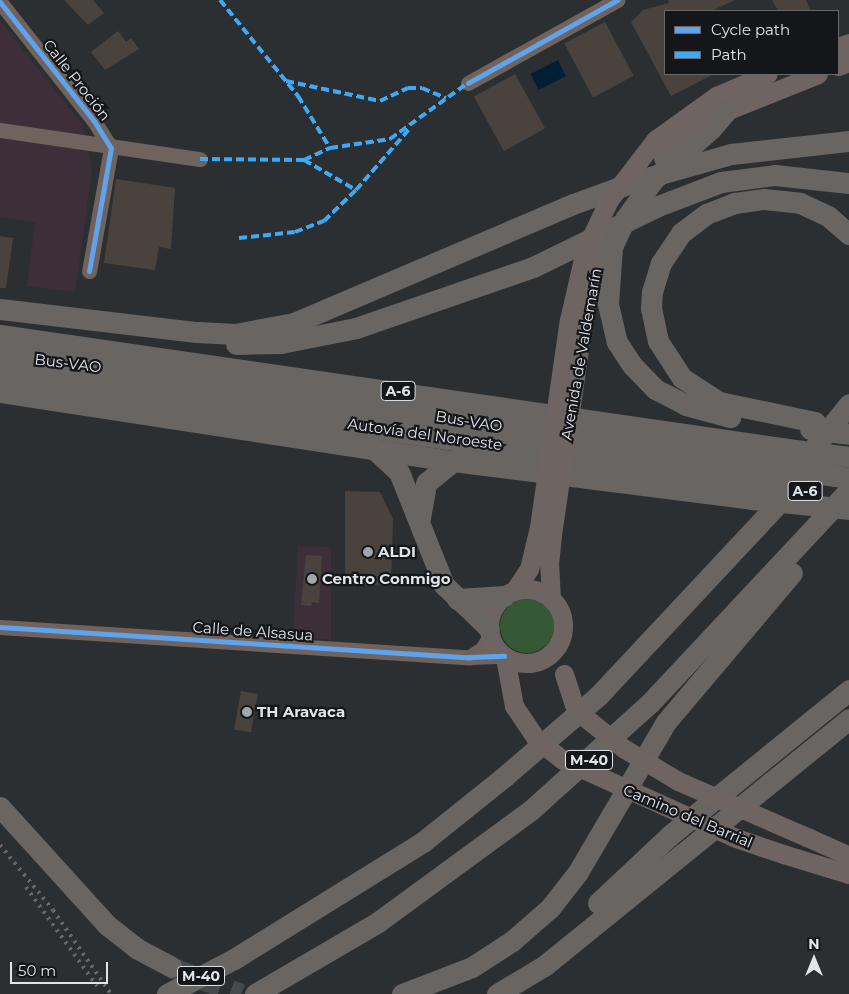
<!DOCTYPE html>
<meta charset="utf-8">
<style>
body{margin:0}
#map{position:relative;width:849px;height:994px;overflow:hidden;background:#2c2f32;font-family:Montserrat,sans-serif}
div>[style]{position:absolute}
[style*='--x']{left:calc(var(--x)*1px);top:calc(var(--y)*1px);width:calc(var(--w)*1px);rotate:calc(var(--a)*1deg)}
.commercial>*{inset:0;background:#3d2f39}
.green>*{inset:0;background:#355837}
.round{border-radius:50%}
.water>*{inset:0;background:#051e38;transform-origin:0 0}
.building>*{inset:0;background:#4a433d;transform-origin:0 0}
.highway-tunnel>*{height:21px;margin-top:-10.5px;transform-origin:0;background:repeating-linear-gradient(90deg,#474a4d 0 21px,transparent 0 32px)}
.minor>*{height:15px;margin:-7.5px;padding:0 7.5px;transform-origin:7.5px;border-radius:7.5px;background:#70635d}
.major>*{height:19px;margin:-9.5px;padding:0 9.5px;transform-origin:9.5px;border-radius:9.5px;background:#6e6562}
.major>.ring{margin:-9.5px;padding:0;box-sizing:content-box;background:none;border:19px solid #6e6562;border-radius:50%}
.highway>*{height:21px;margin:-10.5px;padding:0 10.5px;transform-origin:10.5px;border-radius:10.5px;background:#686563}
.rail>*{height:4px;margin-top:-2px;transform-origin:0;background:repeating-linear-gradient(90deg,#696665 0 2.5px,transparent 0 7.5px)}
.major-bridge>*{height:19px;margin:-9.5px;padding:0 9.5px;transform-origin:9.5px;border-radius:9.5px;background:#6e6562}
.highway-bridge>*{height:21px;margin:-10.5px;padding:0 10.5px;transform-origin:10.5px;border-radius:10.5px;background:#686563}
.quiet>*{height:4px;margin-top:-2px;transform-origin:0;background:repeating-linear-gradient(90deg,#3fa9f5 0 8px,transparent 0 12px)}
.cycleway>*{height:5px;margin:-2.5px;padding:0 2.5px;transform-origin:2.5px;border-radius:2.5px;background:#60a3ed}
.dots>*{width:14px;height:14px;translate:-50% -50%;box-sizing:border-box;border:2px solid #141619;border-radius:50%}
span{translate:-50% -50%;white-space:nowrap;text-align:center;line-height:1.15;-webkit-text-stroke:4.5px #141619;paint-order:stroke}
.shield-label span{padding:1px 4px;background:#141619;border:1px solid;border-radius:4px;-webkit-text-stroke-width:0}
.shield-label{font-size:14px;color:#e1e4e9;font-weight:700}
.street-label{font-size:15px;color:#e1e4e9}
.poi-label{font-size:15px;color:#e1e4e9;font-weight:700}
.left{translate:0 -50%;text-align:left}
.legend{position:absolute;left:664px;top:10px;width:175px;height:65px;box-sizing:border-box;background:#141619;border:1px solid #66686c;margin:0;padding:6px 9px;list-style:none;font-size:15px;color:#e1e4e9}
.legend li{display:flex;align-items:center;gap:10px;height:25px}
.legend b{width:25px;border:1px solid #66686c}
.north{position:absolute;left:789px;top:934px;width:50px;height:50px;-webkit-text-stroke:4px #141619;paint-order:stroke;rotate:0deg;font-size:14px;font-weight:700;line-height:20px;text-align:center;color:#e1e4e9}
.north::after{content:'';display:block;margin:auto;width:18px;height:22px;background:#e1e4e9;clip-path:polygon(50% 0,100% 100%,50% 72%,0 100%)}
.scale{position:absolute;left:10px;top:962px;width:98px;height:22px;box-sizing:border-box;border:2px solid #e1e4e9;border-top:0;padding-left:6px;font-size:15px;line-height:18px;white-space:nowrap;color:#e1e4e9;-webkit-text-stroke:4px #141619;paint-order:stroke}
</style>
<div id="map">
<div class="commercial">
<div style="clip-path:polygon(0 21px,83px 125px,92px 172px,75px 292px,27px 286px,35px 222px,0 217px)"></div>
<div style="clip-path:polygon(298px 546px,331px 547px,331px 640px,293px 636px)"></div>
</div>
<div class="green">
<div class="round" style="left:500px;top:599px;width:54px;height:54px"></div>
</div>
<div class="water">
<div style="left:558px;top:60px;width:18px;height:31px;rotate:63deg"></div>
</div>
<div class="building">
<div style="clip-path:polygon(64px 0,93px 0,104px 13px,88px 25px)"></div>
<div style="clip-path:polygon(668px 0,735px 0,711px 11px,665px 11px,665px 74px,714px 74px,671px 96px,631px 22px,643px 10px,669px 3px)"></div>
<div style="clip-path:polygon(772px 0,806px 0,811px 11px,778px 11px)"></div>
<div style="left:605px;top:22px;width:61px;height:46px;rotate:62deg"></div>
<div style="clip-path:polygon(118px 31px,126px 42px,131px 38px,139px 49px,105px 70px,91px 52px)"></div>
<div style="left:515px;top:74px;width:62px;height:47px;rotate:61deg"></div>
<div style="clip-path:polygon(116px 179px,175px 188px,171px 249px,159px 247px,155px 270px,104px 263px)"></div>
<div style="clip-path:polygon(0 236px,13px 238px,6px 288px,0 288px)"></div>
<div style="clip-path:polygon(345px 491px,380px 492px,393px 519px,391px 585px,345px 586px)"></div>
<div style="clip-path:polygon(306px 555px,322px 556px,319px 603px,312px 602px,311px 606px,301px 605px)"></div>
<div style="left:241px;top:691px;width:17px;height:39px;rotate:10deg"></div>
</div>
<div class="highway-tunnel">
<div style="--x:171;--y:967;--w:75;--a:21.1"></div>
</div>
<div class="minor">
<div style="--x:0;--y:2;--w:152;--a:51.7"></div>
<div style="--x:94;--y:121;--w:32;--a:58"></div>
<div style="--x:111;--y:148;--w:125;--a:100.1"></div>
<div style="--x:468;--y:83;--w:171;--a:-29.1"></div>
<div style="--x:0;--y:130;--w:202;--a:8.3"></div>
<div style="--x:0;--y:627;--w:471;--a:3.7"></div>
<div style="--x:470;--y:657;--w:34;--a:-2"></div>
<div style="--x:470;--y:657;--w:16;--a:-35"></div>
<div style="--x:483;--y:648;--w:15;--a:-62"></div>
</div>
<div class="major">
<div style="--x:838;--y:47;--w:12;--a:-20"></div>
<div style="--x:838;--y:66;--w:12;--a:-20"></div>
<div style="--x:726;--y:111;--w:99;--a:-21.9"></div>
<div style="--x:569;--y:320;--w:72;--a:-77.1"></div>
<div style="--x:583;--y:322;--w:77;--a:-75.8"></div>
<div class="ring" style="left:489px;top:589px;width:55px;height:55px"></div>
<div style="--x:514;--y:591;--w:27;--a:-56"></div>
<div style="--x:529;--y:569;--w:43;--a:-76.6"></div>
<div style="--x:551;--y:599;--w:35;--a:-93"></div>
<div style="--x:549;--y:564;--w:36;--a:-84"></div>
<div style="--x:505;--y:657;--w:50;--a:79.6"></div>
<div style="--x:807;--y:837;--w:46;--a:24.3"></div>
<div style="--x:783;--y:854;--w:69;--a:16.9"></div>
</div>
<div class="highway">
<div style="--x:612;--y:247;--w:57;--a:94"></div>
<div style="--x:608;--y:304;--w:39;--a:77"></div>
<div style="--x:617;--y:342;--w:27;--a:57"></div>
<div style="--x:632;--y:365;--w:33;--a:46"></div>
<div style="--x:655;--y:389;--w:35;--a:27"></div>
<div style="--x:686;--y:405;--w:46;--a:15.3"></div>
<div style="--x:0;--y:309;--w:198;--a:6.7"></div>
<div style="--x:197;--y:332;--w:38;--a:3"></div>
<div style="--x:235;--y:334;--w:60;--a:-10.6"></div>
<div style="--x:294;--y:323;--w:303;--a:-23.1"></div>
<div style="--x:573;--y:204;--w:70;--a:-20"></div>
<div style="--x:639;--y:180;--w:96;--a:-15.8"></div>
<div style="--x:731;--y:154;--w:119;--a:-6.3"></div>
<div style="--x:0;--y:335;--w:803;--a:8.23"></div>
<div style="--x:236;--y:344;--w:45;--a:-1.3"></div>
<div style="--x:281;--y:343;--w:76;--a:-11.3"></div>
<div style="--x:356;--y:328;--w:187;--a:-19"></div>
<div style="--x:533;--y:267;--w:139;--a:-26"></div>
<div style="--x:658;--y:206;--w:67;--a:-20.9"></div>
<div style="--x:721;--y:182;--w:54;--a:-7.4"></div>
<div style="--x:775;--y:175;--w:74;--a:6.2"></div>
<div style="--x:0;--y:355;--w:788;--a:8.24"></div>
<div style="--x:0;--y:374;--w:769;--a:8.3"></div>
<div style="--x:0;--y:392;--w:458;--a:8.7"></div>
<div style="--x:453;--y:461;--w:301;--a:7.2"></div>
<div style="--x:815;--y:422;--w:98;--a:-168.2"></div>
<div style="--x:719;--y:402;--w:44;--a:-147"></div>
<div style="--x:682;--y:378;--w:44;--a:-123"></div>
<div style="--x:658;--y:341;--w:33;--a:-102"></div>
<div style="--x:651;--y:309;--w:17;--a:-87"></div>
<div style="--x:652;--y:292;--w:30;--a:-73"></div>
<div style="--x:661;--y:263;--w:36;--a:-56"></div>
<div style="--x:681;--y:233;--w:31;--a:-37"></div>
<div style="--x:706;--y:214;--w:31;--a:-21"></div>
<div style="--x:735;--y:203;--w:29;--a:-8"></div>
<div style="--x:764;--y:199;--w:36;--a:6"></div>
<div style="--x:800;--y:203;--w:31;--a:25"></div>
<div style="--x:828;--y:216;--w:28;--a:41"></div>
<div style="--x:374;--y:449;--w:34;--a:43"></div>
<div style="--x:399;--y:472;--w:122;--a:68.3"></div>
<div style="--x:444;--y:585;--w:62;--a:43.7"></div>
<div style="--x:800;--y:465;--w:78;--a:-51.2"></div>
<div style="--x:420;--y:518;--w:36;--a:-80"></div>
<div style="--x:426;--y:483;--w:35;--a:-39"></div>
<div style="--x:457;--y:599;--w:47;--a:-3.7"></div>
<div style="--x:0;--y:807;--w:159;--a:47.8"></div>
<div style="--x:107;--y:925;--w:37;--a:38"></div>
<div style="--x:136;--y:948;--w:40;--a:28"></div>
<div style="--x:598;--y:903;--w:98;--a:-43.3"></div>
<div style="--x:669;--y:836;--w:232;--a:-39"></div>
<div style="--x:234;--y:959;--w:224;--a:-31.8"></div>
<div style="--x:424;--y:841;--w:104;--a:-38.7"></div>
<div style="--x:505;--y:776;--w:123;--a:-40.7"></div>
<div style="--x:598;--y:696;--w:282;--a:-46.9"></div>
<div style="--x:255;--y:994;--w:143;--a:-30.3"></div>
<div style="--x:378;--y:922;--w:190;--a:-36.2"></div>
<div style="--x:531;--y:810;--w:160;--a:-42"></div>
<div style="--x:650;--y:703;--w:291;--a:-46.9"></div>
<div style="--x:402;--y:994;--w:75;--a:-21.1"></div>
<div style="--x:472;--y:967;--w:48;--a:-33"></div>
<div style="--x:512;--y:941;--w:50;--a:-41"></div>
<div style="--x:550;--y:908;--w:46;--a:-52.1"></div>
<div style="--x:578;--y:872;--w:174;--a:-59.6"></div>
<div style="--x:666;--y:722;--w:195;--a:-49.8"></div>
<div style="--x:497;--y:994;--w:55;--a:-30.8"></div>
<div style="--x:544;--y:966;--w:392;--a:-39"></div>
</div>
<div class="rail">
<div style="--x:0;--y:845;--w:84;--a:50.8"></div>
<div style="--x:53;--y:910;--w:102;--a:55.4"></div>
<div style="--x:26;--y:887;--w:122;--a:54.4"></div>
</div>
<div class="major-bridge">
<div style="--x:663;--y:158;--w:42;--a:-43.1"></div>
<div style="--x:694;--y:129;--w:28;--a:-30"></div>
<div style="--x:585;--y:250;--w:55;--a:-64.4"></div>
<div style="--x:609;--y:200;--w:76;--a:-52.5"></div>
<div style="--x:655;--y:140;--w:75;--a:-35.8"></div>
<div style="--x:716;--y:96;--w:56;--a:-22.9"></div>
<div style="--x:539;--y:527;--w:209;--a:-81.8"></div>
<div style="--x:553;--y:528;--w:208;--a:-81.7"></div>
<div style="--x:564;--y:674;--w:33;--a:72"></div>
<div style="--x:574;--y:705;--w:13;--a:51"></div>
<div style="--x:582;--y:715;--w:53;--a:38.8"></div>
<div style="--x:623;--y:748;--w:64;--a:31"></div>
<div style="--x:678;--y:781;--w:141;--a:23.5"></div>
<div style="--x:514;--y:706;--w:40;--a:56"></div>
<div style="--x:536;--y:739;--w:34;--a:38"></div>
<div style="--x:563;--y:760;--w:190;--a:24.3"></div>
<div style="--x:736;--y:838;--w:50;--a:18.8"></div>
</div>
<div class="highway-bridge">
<div style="--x:612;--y:247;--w:31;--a:-65"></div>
<div style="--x:625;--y:219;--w:49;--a:-54.1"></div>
<div style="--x:654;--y:179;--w:76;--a:-41.3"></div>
<div style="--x:711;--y:129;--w:23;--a:-50"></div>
<div style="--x:810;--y:429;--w:39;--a:7"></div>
<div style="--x:795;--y:450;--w:54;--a:7.4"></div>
<div style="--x:780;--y:468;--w:70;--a:8.2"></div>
<div style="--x:761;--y:485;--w:48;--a:8.5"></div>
<div style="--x:752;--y:499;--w:98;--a:5.9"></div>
<div style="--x:167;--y:994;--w:76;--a:-27.6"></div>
</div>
<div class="quiet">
<div style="--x:220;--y:0;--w:124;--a:50.9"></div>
<div style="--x:298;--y:96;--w:61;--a:58.4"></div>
<div style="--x:286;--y:81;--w:96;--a:12"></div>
<div style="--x:380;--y:101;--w:31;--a:-25"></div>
<div style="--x:408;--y:88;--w:14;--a:0"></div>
<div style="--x:422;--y:88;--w:26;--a:23"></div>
<div style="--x:200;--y:159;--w:104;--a:0.6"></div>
<div style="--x:304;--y:160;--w:29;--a:-25"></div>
<div style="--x:330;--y:148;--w:61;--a:-8.5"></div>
<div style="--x:390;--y:139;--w:96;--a:-35.7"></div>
<div style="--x:304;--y:160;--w:60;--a:30"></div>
<div style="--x:356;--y:190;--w:82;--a:-48.9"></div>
<div style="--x:239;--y:238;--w:56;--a:-6.1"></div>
<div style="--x:295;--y:232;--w:31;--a:-21"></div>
<div style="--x:324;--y:221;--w:45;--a:-44.1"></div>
</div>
<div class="cycleway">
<div style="--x:0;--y:2;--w:152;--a:51.7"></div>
<div style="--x:94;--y:121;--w:32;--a:58"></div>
<div style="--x:111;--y:148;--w:125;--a:100.1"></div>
<div style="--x:468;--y:83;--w:171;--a:-29.1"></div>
<div style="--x:0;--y:627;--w:471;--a:3.7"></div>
<div style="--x:470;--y:657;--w:34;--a:-2"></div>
</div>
<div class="dots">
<div style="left:368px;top:552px;background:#a2a5a9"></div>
<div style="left:312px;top:579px;background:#a2a5a9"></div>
<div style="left:247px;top:712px;background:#a2a5a9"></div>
</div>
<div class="shield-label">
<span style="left:398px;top:391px">A-6</span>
<span style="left:805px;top:491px">A-6</span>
<span style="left:589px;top:760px">M-40</span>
<span style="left:201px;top:976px">M-40</span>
</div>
<div class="street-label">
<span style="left:77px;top:80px;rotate:52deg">Calle Proción</span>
<span style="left:581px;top:354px;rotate:-80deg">Avenida de Valdemarín</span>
<span style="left:68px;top:363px;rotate:7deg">Bus-VAO</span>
<span style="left:469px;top:421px;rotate:9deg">Bus-VAO</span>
<span style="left:425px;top:434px;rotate:8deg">Autovía del Noroeste</span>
<span style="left:253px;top:631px;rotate:4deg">Calle de Alsasua</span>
<span style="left:688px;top:816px;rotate:23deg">Camino del Barrial</span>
</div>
<div class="poi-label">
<span class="left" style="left:378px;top:552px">ALDI</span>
<span class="left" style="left:322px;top:579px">Centro Conmigo</span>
<span class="left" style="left:257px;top:712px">TH Aravaca</span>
</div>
<ul class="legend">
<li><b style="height:6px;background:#60a3ed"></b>Cycle path</li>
<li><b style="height:6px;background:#3fa9f5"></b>Path</li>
</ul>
<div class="north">N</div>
<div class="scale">50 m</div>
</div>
